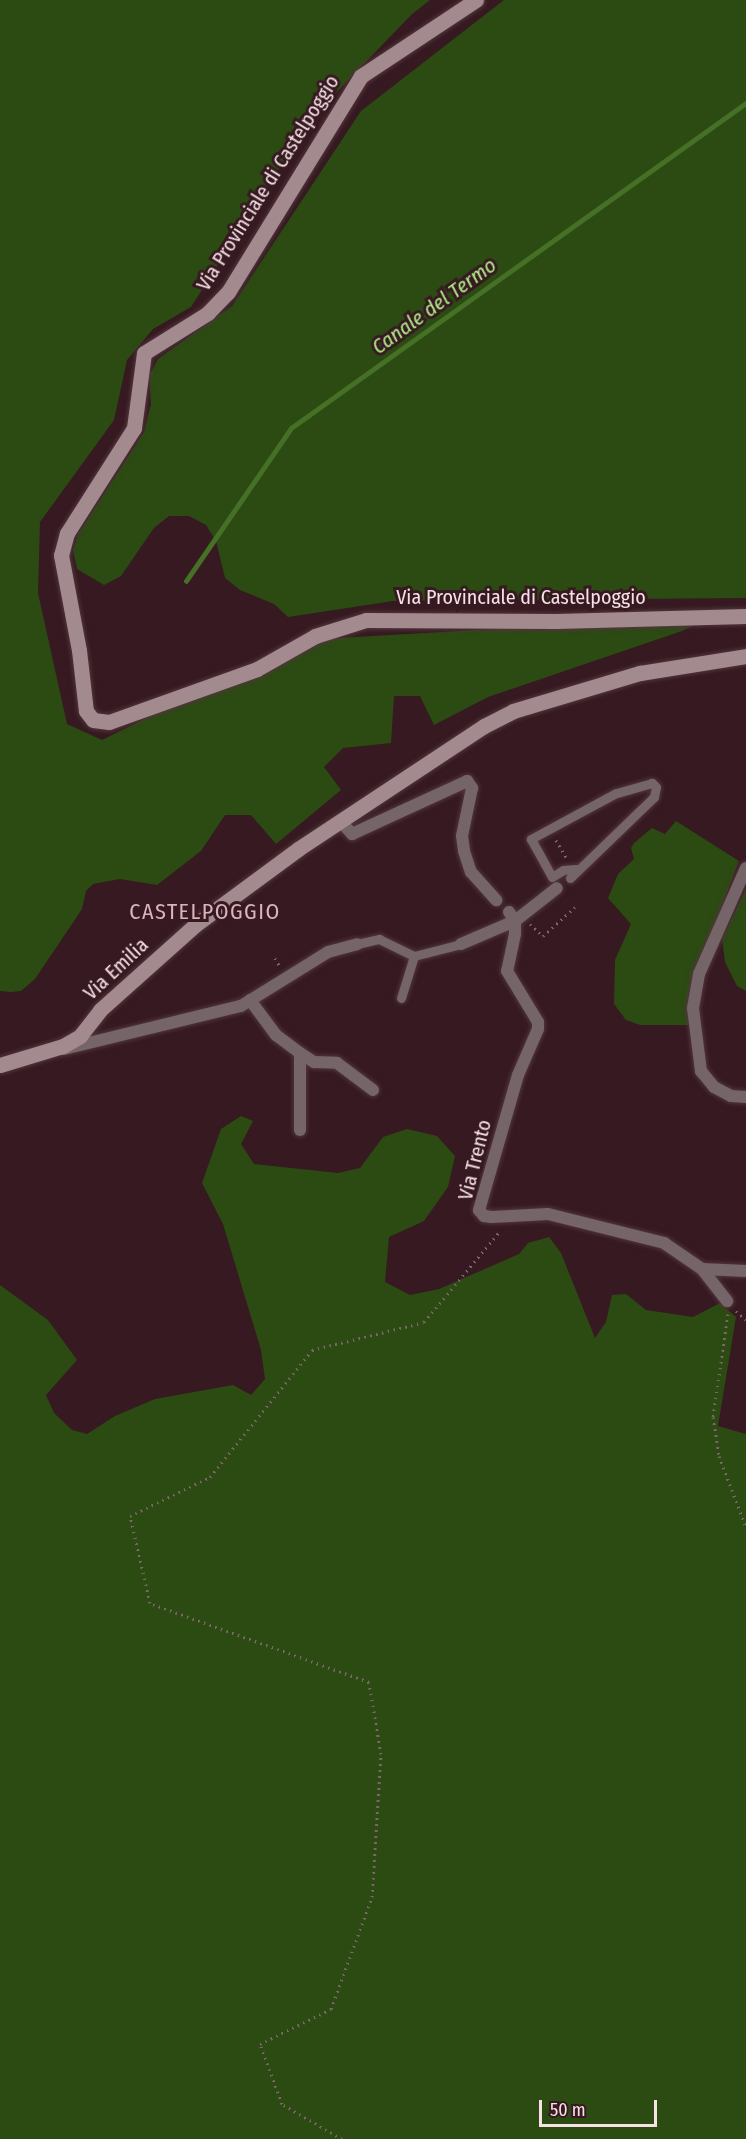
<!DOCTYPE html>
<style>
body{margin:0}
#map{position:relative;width:746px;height:2139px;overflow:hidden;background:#361921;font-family:"Fira Sans Condensed",sans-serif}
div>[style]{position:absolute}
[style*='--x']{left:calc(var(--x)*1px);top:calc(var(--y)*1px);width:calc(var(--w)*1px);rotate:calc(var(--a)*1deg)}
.green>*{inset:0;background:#2b4b12}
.stream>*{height:4.5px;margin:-2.25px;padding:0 2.25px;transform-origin:2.25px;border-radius:2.25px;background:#457025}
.path>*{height:3px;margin-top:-1.5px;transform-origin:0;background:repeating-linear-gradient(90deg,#7e646b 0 1.5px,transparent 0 6px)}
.roads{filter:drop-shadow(0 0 2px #51353d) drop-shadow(0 0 2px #51353d)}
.pedestrian>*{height:9px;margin:-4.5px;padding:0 4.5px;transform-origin:4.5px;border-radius:4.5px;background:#756568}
.minor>*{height:12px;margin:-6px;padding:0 6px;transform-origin:6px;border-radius:6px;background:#756568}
.secondary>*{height:15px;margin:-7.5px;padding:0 7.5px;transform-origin:7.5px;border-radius:7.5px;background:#a38a8f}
span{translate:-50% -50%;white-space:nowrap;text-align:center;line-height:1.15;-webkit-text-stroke:6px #361921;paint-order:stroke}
.street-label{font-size:20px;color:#f6e1e6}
.water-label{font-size:21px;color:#b0ed88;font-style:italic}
.quarter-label{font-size:22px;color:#dab3bb;letter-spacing:1.5px}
.scale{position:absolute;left:539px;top:2100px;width:118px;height:27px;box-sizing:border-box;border:3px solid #f6e1e6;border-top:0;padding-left:8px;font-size:18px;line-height:21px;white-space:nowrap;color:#f6e1e6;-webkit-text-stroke:4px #361921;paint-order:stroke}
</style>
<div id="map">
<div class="green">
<div style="clip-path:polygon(0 0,430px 0,411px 15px,311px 119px,191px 307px,153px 329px,127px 360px,114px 420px,40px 522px,38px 593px,67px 724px,102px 740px,304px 640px,713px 616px,682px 631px,488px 697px,434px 725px,420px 696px,394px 696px,391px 743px,343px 748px,324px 767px,341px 790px,276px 844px,251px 815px,225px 815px,201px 851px,157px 885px,120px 879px,93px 884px,86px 891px,82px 909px,35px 979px,21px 991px,11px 992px,0 991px)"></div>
<div style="clip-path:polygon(504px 0,746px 0,746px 598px,393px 601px,288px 617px,274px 604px,240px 590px,225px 578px,216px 541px,206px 525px,189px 516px,169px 516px,154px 528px,121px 576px,104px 585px,77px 569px,73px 550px,78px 534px,144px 432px,151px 404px,149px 376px,158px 359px,232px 306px,361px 111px)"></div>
<div style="clip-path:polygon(676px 821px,739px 861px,697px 970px,688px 1025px,640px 1025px,626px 1020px,614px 1004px,615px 960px,631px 924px,608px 898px,618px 874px,634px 859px,631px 848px,634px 843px,652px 828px,665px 834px)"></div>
<div style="clip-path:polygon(746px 889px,746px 991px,737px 986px,725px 962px,722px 939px)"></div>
<div style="clip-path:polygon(241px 1116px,253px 1121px,241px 1144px,254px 1164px,338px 1173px,360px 1168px,383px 1137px,407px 1129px,437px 1136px,455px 1156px,448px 1187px,424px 1221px,389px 1237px,385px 1282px,410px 1295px,439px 1289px,519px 1254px,528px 1243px,549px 1237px,561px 1253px,595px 1338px,606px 1322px,612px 1295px,626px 1294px,646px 1310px,693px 1317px,720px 1303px,736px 1317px,718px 1426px,746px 1434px,746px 2139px,0 2139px,0 1285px,48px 1320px,77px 1360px,46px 1395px,54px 1413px,72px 1430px,87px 1434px,115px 1416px,155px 1399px,233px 1385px,251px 1395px,265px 1379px,261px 1350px,223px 1224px,202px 1183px,221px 1129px)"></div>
</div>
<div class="stream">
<div style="--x:186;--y:581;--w:186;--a:-55.5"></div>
<div style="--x:291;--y:428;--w:559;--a:-35.54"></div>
</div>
<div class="path">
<div style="--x:556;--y:840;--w:20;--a:60"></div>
<div style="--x:530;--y:924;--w:18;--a:43"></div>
<div style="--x:543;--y:936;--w:43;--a:-42.2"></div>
<div style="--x:275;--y:958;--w:10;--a:61"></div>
<div style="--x:736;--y:1311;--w:13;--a:42"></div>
<div style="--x:728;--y:1314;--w:104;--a:98.3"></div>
<div style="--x:713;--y:1417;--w:39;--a:81"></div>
<div style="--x:719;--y:1456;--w:76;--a:69.2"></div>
<div style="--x:342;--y:2139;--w:69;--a:-149.7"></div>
<div style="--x:282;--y:2104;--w:64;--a:-110.1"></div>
<div style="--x:260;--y:2044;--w:79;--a:-26.2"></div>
<div style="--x:331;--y:2009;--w:119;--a:-69.9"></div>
<div style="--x:372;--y:1897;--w:143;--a:-86.4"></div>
<div style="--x:381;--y:1754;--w:73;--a:-99.5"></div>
<div style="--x:369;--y:1682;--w:233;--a:-160.2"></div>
<div style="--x:150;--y:1603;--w:89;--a:-102.9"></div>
<div style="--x:130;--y:1516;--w:89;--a:-26"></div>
<div style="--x:210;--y:1477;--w:163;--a:-51.2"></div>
<div style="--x:312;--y:1350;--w:115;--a:-14"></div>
<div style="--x:424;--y:1322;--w:119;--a:-50.1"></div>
</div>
<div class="roads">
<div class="pedestrian">
<div style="--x:570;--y:878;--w:117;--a:-44"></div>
<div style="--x:654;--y:797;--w:10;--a:-79"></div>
<div style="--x:656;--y:787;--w:6;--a:-135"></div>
<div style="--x:652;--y:783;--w:37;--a:164"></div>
<div style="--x:616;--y:793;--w:97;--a:151.6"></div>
<div style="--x:531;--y:839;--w:43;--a:61.1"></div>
<div style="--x:552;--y:877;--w:13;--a:-32"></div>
<div style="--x:563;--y:870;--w:13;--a:-4"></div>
<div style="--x:357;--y:944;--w:23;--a:-13"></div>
<div style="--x:379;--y:939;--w:39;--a:26"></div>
<div style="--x:414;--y:956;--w:49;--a:-14.3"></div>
<div style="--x:401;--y:998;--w:44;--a:-72.8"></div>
</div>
<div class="minor">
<div style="--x:340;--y:821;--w:18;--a:47"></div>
<div style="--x:352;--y:834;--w:127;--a:-24.7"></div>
<div style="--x:467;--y:781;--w:9;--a:54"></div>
<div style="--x:472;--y:788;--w:49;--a:101.8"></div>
<div style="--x:462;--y:836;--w:15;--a:82"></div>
<div style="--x:464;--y:851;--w:22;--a:72"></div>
<div style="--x:471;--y:872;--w:38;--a:48"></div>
<div style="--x:746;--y:868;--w:116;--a:113.9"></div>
<div style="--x:699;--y:974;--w:35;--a:100"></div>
<div style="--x:693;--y:1008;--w:64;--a:82.8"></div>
<div style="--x:701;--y:1071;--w:21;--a:51"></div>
<div style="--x:714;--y:1087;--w:19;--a:28"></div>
<div style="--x:731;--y:1096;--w:15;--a:4"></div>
<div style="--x:509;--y:912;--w:11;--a:56"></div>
<div style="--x:515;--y:921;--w:13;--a:90"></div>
<div style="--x:515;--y:934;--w:38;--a:102"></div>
<div style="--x:507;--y:971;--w:60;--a:58.7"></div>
<div style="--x:538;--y:1022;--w:7;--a:90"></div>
<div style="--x:538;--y:1029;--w:50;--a:113.5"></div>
<div style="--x:518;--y:1075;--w:141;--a:106.1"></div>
<div style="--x:479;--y:1210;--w:8;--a:50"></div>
<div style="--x:484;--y:1216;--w:8;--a:7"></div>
<div style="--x:492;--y:1217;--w:56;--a:-3.1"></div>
<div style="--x:548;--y:1214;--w:120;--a:14"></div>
<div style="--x:664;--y:1243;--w:46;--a:34.4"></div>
<div style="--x:702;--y:1269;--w:41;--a:52"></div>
<div style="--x:461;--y:944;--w:59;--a:-23.1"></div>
<div style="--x:515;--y:921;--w:53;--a:-38.2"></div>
<div style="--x:250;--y:1000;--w:44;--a:53.4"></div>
<div style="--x:276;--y:1035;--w:30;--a:37"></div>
<div style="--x:300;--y:1053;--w:77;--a:90"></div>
<div style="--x:64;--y:1049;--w:182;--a:-13.7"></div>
<div style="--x:241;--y:1006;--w:102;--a:-31.8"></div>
<div style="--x:328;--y:952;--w:30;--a:-15"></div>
<div style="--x:300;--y:1053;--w:17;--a:33"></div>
<div style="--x:314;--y:1062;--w:23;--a:2"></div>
<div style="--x:337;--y:1063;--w:45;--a:36.9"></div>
<div style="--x:702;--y:1269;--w:44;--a:2.6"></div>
</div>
<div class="secondary">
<div style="--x:476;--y:0;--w:138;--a:146.5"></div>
<div style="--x:361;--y:76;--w:254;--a:121.6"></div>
<div style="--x:228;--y:292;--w:29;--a:134"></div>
<div style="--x:208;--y:313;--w:75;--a:148"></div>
<div style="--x:144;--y:353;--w:76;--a:97.6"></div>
<div style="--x:134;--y:428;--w:125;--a:122.5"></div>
<div style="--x:67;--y:533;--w:23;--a:105"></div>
<div style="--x:61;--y:555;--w:97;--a:79.3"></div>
<div style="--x:79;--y:650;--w:61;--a:83.5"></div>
<div style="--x:86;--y:711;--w:11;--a:52"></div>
<div style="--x:93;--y:720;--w:16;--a:7"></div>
<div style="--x:109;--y:722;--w:157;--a:-19.7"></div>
<div style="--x:257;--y:669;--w:67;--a:-29.6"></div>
<div style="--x:315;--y:636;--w:53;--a:-17.4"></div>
<div style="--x:366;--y:620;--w:190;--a:0.3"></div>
<div style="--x:556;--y:621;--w:190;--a:-1.5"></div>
<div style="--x:0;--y:1065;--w:66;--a:-16.8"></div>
<div style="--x:63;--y:1046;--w:20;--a:-30"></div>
<div style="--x:80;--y:1036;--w:33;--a:-52"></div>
<div style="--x:100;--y:1010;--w:127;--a:-41.8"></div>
<div style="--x:195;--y:925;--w:128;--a:-36.4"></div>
<div style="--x:298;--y:849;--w:223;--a:-33.5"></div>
<div style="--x:484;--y:726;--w:33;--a:-27"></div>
<div style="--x:513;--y:711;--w:133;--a:-16.7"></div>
<div style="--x:640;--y:673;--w:107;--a:-9.1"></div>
</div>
</div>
<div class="street-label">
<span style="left:268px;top:183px;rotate:-58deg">Via Provinciale di Castelpoggio</span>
<span style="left:521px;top:597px">Via Provinciale di Castelpoggio</span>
<span style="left:116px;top:969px;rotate:-43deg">Via Emilia</span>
<span style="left:475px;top:1160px;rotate:-76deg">Via Trento</span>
</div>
<div class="water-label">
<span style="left:434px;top:306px;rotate:-36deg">Canale del Termo</span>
</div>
<div class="quarter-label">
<span style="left:205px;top:912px">CASTELPOGGIO</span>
</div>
<div class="scale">50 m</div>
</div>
